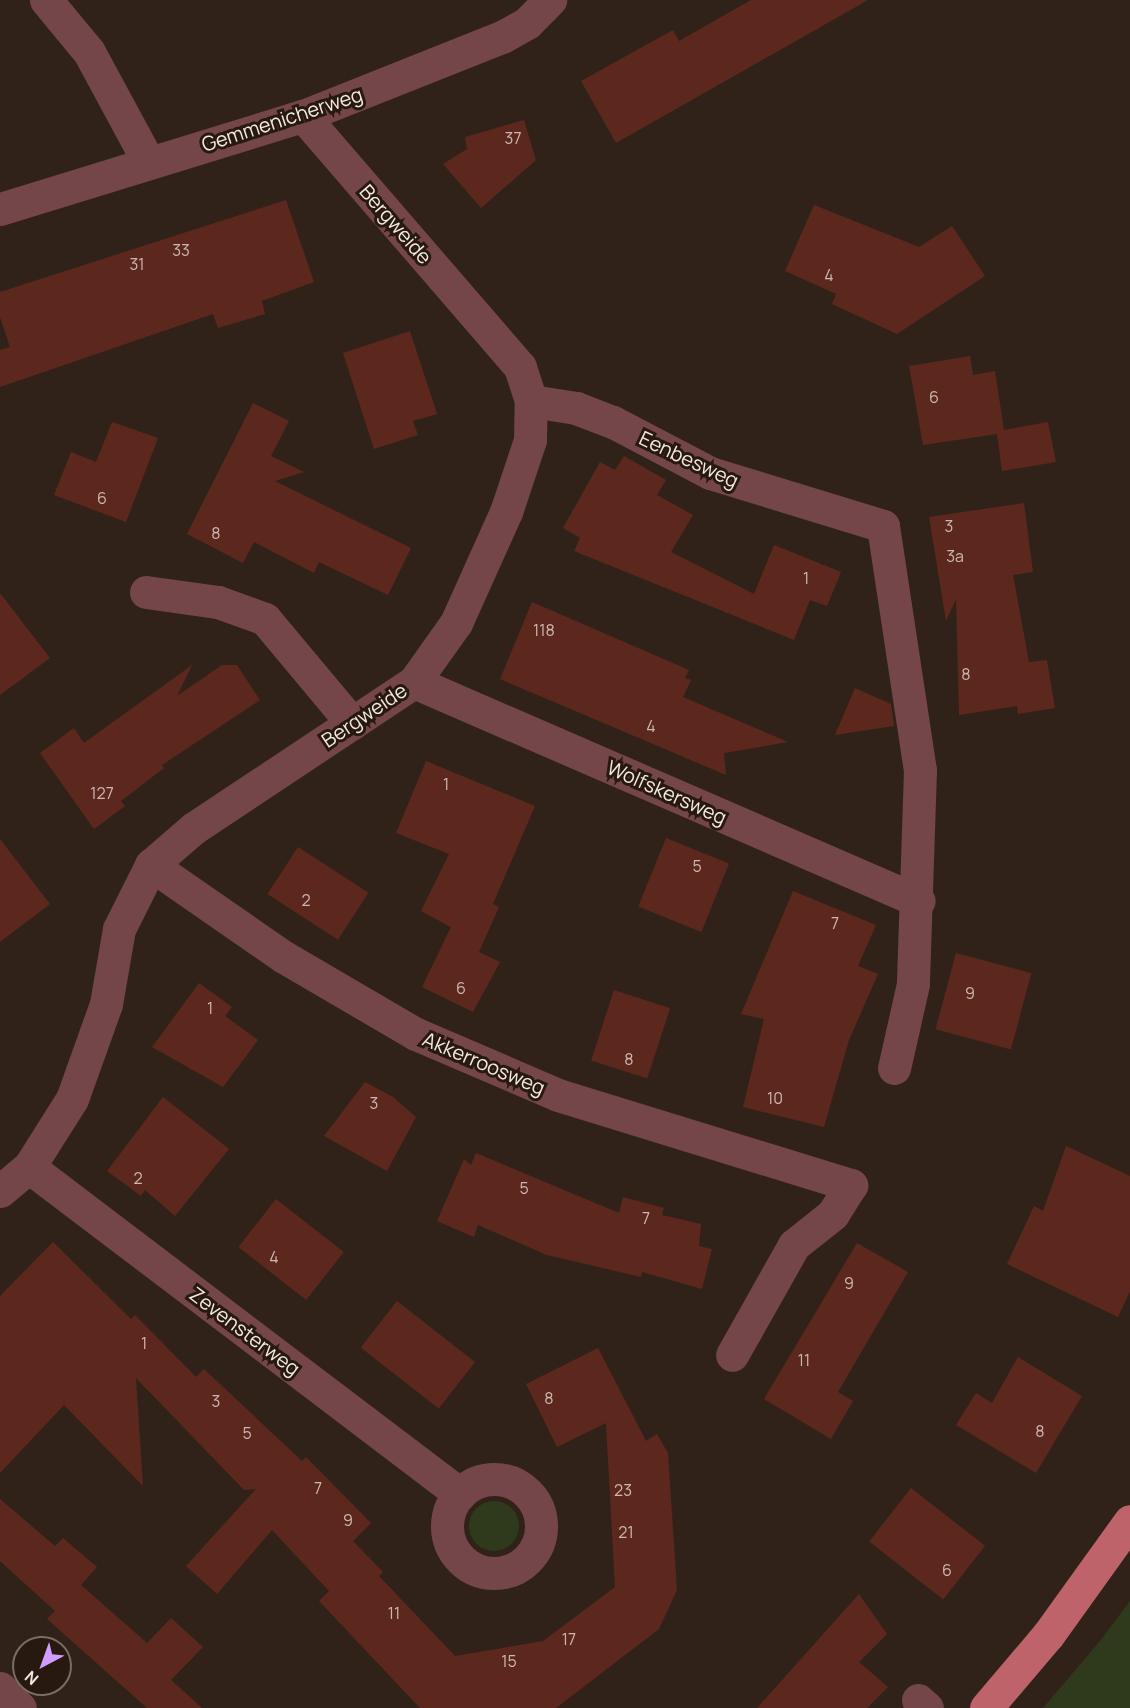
<!DOCTYPE html>
<style>
body{margin:0}
#map{position:relative;width:1130px;height:1708px;overflow:hidden;background:#312219;font-family:Manrope,sans-serif}
div>[style]{position:absolute}
[style*='--x']{left:calc(var(--x)*1px);top:calc(var(--y)*1px);width:calc(var(--w)*1px);rotate:calc(var(--a)*1deg)}
.green>*{inset:0;background:#2f391b}
.round{border-radius:50%}
.building>*{inset:0;background:#5c281d;transform-origin:0 0}
.minor>*{height:33px;margin:-16.5px;padding:0 16.5px;transform-origin:16.5px;border-radius:16.5px;background:#744649}
.minor>.ring{margin:-16.5px;padding:0;box-sizing:content-box;background:none;border:33px solid #744649;border-radius:50%}
.major>*{height:33px;margin:-16.5px;padding:0 16.5px;transform-origin:16.5px;border-radius:16.5px;background:#bf636b}
span{translate:-50% -50%;white-space:nowrap;text-align:center;line-height:1.15;-webkit-text-stroke:6px #27190f;paint-order:stroke}
.number-label{font-size:16px;color:#cdb8b1}
.number-label span{-webkit-text-stroke-width:0}
.street-label{font-size:20px;color:#f3e8e2}
.north{position:absolute;left:12px;top:1636px;width:60px;height:60px;box-sizing:border-box;background:#27190f;border:2px solid #796c63;border-radius:50%;rotate:221deg;font-size:16px;font-weight:700;line-height:24px;text-align:center;color:#f3e8e2}
.north::after{content:'';display:block;margin:auto;width:21px;height:27px;background:#d19dfe;clip-path:polygon(50% 0,100% 100%,50% 72%,0 100%)}
</style>
<div id="map">
<div class="green">
<div class="round" style="left:469px;top:1501px;width:50px;height:50px"></div>
<div style="clip-path:polygon(1130px 1601px,1130px 1708px,1043px 1708px,1100px 1641px)"></div>
</div>
<div class="building">
<div style="clip-path:polygon(751px 0,868px 0,616px 143px,581px 81px,673px 30px,679px 41px)"></div>
<div style="clip-path:polygon(524px 120px,536px 160px,481px 208px,443px 164px,467px 149px,465px 137px)"></div>
<div style="clip-path:polygon(286px 200px,314px 282px,262px 301px,265px 314px,218px 328px,213px 314px,0 387px,0 350px,10px 347px,0 317px,0 292px)"></div>
<div style="clip-path:polygon(814px 205px,919px 247px,952px 226px,985px 276px,897px 334px,832px 304px,836px 294px,785px 271px)"></div>
<div style="clip-path:polygon(410px 331px,437px 414px,413px 421px,418px 435px,374px 449px,343px 353px)"></div>
<div style="clip-path:polygon(970px 356px,973px 375px,995px 371px,1004px 430px,1048px 422px,1056px 462px,1002px 471px,997px 434px,923px 445px,909px 366px)"></div>
<div style="clip-path:polygon(253px 403px,289px 421px,271px 456px,304px 472px,275px 481px,411px 548px,388px 595px,319px 562px,314px 573px,254px 542px,243px 563px,187px 534px)"></div>
<div style="clip-path:polygon(112px 422px,158px 438px,126px 522px,54px 495px,71px 452px,96px 462px)"></div>
<div style="clip-path:polygon(624px 456px,666px 480px,657px 495px,693px 515px,671px 552px,754px 594px,774px 545px,841px 572px,827px 606px,810px 600px,794px 640px,574px 551px,580px 538px,563px 528px,600px 462px,615px 470px)"></div>
<div style="clip-path:polygon(1024px 503px,1033px 572px,1013px 575px,1029px 662px,1047px 660px,1055px 708px,1018px 714px,1017px 706px,959px 715px,956px 599px,946px 621px,929px 517px)"></div>
<div style="clip-path:polygon(0 593px,50px 658px,0 695px)"></div>
<div style="clip-path:polygon(532px 602px,689px 670px,685px 678px,691px 680px,683px 697px,788px 742px,724px 753px,726px 775px,500px 679px)"></div>
<div style="clip-path:polygon(192px 665px,177px 696px,222px 665px,237px 665px,260px 700px,162px 765px,164px 768px,121px 801px,125px 806px,94px 829px,40px 753px,74px 728px,84px 743px)"></div>
<div style="clip-path:polygon(855px 688px,891px 704px,894px 726px,835px 735px)"></div>
<div style="clip-path:polygon(426px 761px,535px 806px,493px 904px,499px 907px,479px 952px,500px 962px,473px 1012px,422px 987px,451px 927px,421px 911px,449px 854px,396px 833px)"></div>
<div style="left:666px;top:838px;width:68px;height:74px;rotate:22deg"></div>
<div style="clip-path:polygon(0 839px,50px 904px,0 942px)"></div>
<div style="left:298px;top:847px;width:84px;height:56px;rotate:33deg"></div>
<div style="clip-path:polygon(793px 891px,876px 925px,858px 966px,878px 974px,849px 1040px,824px 1127px,743px 1107px,764px 1019px,741px 1014px)"></div>
<div style="left:956px;top:953px;width:78px;height:79px;rotate:15deg"></div>
<div style="clip-path:polygon(199px 983px,232px 1007px,225px 1016px,258px 1040px,223px 1087px,152px 1047px)"></div>
<div style="left:614px;top:990px;width:59px;height:74px;rotate:18deg"></div>
<div style="clip-path:polygon(365px 1082px,393px 1097px,416px 1117px,387px 1171px,324px 1136px)"></div>
<div style="clip-path:polygon(163px 1097px,229px 1149px,175px 1216px,145px 1190px,141px 1196px,107px 1171px)"></div>
<div style="clip-path:polygon(1066px 1146px,1130px 1176px,1130px 1291px,1118px 1317px,1007px 1264px,1034px 1206px,1043px 1211px)"></div>
<div style="clip-path:polygon(476px 1153px,619px 1213px,623px 1197px,664px 1208px,662px 1215px,701px 1224px,699px 1246px,712px 1249px,702px 1289px,642px 1272px,641px 1277px,547px 1255px,478px 1225px,474px 1237px,437px 1221px,464px 1159px,471px 1165px)"></div>
<div style="left:276px;top:1199px;width:86px;height:61px;rotate:38deg"></div>
<div style="clip-path:polygon(53px 1242px,131px 1319px,135px 1315px,196px 1377px,204px 1369px,302px 1461px,306px 1457px,371px 1523px,353px 1541px,383px 1572px,379px 1576px,455px 1656px,543px 1641px,615px 1587px,606px 1423px,557px 1447px,526px 1384px,598px 1348px,646px 1441px,657px 1434px,668px 1453px,677px 1590px,659px 1629px,556px 1708px,420px 1708px,319px 1601px,329px 1591px,272px 1530px,217px 1594px,186px 1566px,256px 1489px,244px 1490px,136px 1378px,143px 1486px,64px 1405px,0 1473px,0 1296px)"></div>
<div style="clip-path:polygon(857px 1243px,908px 1272px,838px 1392px,853px 1401px,831px 1439px,764px 1399px)"></div>
<div style="left:397px;top:1301px;width:99px;height:59px;rotate:38deg"></div>
<div style="clip-path:polygon(1018px 1357px,1082px 1396px,1036px 1473px,956px 1425px,976px 1393px,992px 1403px)"></div>
<div style="left:911px;top:1488px;width:94px;height:68px;rotate:38deg"></div>
<div style="clip-path:polygon(0 1499px,55px 1546px,63px 1538px,97px 1567px,81px 1585px,147px 1643px,171px 1618px,203px 1647px,171px 1680px,202px 1708px,147px 1708px,47px 1619px,55px 1611px,0 1561px)"></div>
<div style="clip-path:polygon(859px 1594px,887px 1634px,859px 1662px,888px 1687px,867px 1708px,757px 1708px)"></div>
</div>
<div class="minor">
<div style="--x:46;--y:0;--w:67;--a:50.4"></div>
<div style="--x:89;--y:52;--w:124;--a:61.6"></div>
<div style="--x:0;--y:209;--w:317;--a:-17.1"></div>
<div style="--x:303;--y:116;--w:214;--a:-21.7"></div>
<div style="--x:502;--y:37;--w:29;--a:-29"></div>
<div style="--x:527;--y:23;--w:33;--a:-45"></div>
<div style="--x:531;--y:401;--w:46;--a:8.8"></div>
<div style="--x:576;--y:408;--w:40;--a:21"></div>
<div style="--x:613;--y:422;--w:110;--a:27.7"></div>
<div style="--x:710;--y:473;--w:181;--a:17"></div>
<div style="--x:883;--y:526;--w:247;--a:81.4"></div>
<div style="--x:920;--y:770;--w:214;--a:91.9"></div>
<div style="--x:913;--y:984;--w:86;--a:102.7"></div>
<div style="--x:146;--y:592;--w:73;--a:7.9"></div>
<div style="--x:218;--y:602;--w:50;--a:19.9"></div>
<div style="--x:265;--y:619;--w:136;--a:50.1"></div>
<div style="--x:414;--y:682;--w:550;--a:23.44"></div>
<div style="--x:151;--y:865;--w:162;--a:34.7"></div>
<div style="--x:284;--y:957;--w:153;--a:30.3"></div>
<div style="--x:416;--y:1034;--w:155;--a:23.2"></div>
<div style="--x:558;--y:1095;--w:307;--a:17.1"></div>
<div style="--x:851;--y:1185;--w:34;--a:122"></div>
<div style="--x:833;--y:1214;--w:50;--a:141.5"></div>
<div style="--x:794;--y:1245;--w:126;--a:119.4"></div>
<div style="--x:29;--y:1167;--w:541;--a:37.19"></div>
<div style="--x:0;--y:1191;--w:38;--a:-40"></div>
<div style="--x:29;--y:1167;--w:80;--a:-57.7"></div>
<div style="--x:72;--y:1099;--w:101;--a:-70.3"></div>
<div style="--x:106;--y:1004;--w:76;--a:-80.2"></div>
<div style="--x:119;--y:929;--w:72;--a:-63.4"></div>
<div style="--x:151;--y:865;--w:57;--a:-40.7"></div>
<div style="--x:194;--y:828;--w:264;--a:-33.6"></div>
<div style="--x:414;--y:682;--w:72;--a:-54.6"></div>
<div style="--x:456;--y:623;--w:122;--a:-65.8"></div>
<div style="--x:506;--y:512;--w:76;--a:-71.6"></div>
<div style="--x:530;--y:440;--w:39;--a:-89"></div>
<div style="--x:531;--y:401;--w:36;--a:-108"></div>
<div style="--x:520;--y:367;--w:332;--a:-130.8"></div>
<div class="ring" style="left:447px;top:1479px;width:61px;height:61px"></div>
<div style="--x:0;--y:1688;--w:28;--a:45"></div>
<div style="--x:918;--y:1700;--w:12;--a:42"></div>
</div>
<div class="major">
<div style="--x:986;--y:1708;--w:96;--a:-49.7"></div>
<div style="--x:1048;--y:1635;--w:140;--a:-54.3"></div>
</div>
<div class="number-label">
<span style="left:513px;top:138px">37</span>
<span style="left:181px;top:250px">33</span>
<span style="left:137px;top:264px">31</span>
<span style="left:829px;top:275px">4</span>
<span style="left:934px;top:397px">6</span>
<span style="left:102px;top:498px">6</span>
<span style="left:949px;top:526px">3</span>
<span style="left:216px;top:533px">8</span>
<span style="left:955px;top:556px">3a</span>
<span style="left:806px;top:578px">1</span>
<span style="left:544px;top:630px">118</span>
<span style="left:966px;top:674px">8</span>
<span style="left:651px;top:726px">4</span>
<span style="left:446px;top:784px">1</span>
<span style="left:102px;top:793px">127</span>
<span style="left:697px;top:866px">5</span>
<span style="left:306px;top:900px">2</span>
<span style="left:835px;top:923px">7</span>
<span style="left:461px;top:988px">6</span>
<span style="left:970px;top:993px">9</span>
<span style="left:210px;top:1008px">1</span>
<span style="left:629px;top:1059px">8</span>
<span style="left:775px;top:1098px">10</span>
<span style="left:374px;top:1103px">3</span>
<span style="left:138px;top:1178px">2</span>
<span style="left:524px;top:1188px">5</span>
<span style="left:646px;top:1218px">7</span>
<span style="left:274px;top:1257px">4</span>
<span style="left:849px;top:1283px">9</span>
<span style="left:144px;top:1343px">1</span>
<span style="left:804px;top:1360px">11</span>
<span style="left:549px;top:1398px">8</span>
<span style="left:216px;top:1401px">3</span>
<span style="left:1040px;top:1431px">8</span>
<span style="left:247px;top:1433px">5</span>
<span style="left:318px;top:1488px">7</span>
<span style="left:623px;top:1490px">23</span>
<span style="left:348px;top:1520px">9</span>
<span style="left:626px;top:1532px">21</span>
<span style="left:947px;top:1570px">6</span>
<span style="left:394px;top:1613px">11</span>
<span style="left:569px;top:1639px">17</span>
<span style="left:509px;top:1661px">15</span>
</div>
<div class="street-label">
<span style="left:282px;top:119px;rotate:-18deg">Gemmenicherweg</span>
<span style="left:396px;top:224px;rotate:49deg">Bergweide</span>
<span style="left:689px;top:459px;rotate:25deg">Eenbesweg</span>
<span style="left:364px;top:715px;rotate:-34deg">Bergweide</span>
<span style="left:667px;top:792px;rotate:24deg">Wolfskersweg</span>
<span style="left:484px;top:1063px;rotate:23deg">Akkerroosweg</span>
<span style="left:245px;top:1331px;rotate:37deg">Zevensterweg</span>
</div>
<div class="north">N</div>
</div>
